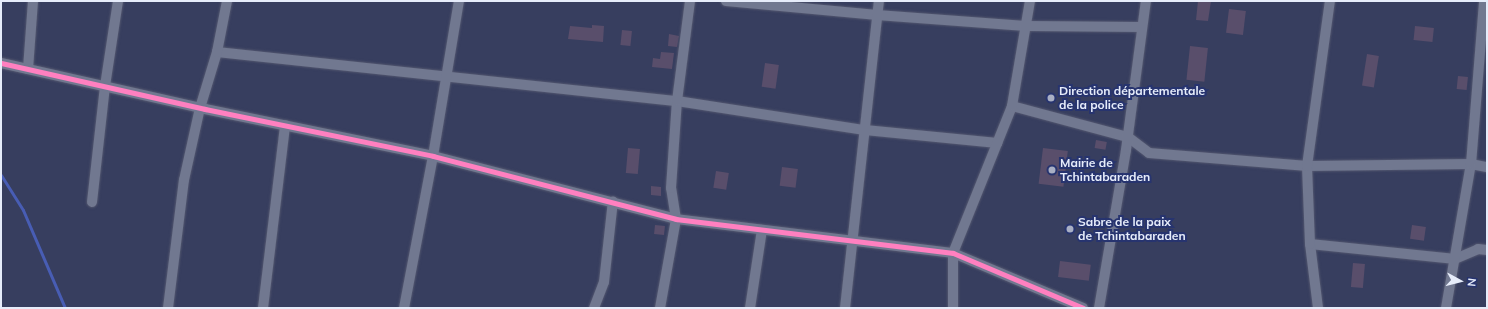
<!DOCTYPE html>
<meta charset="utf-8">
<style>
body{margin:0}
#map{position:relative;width:1488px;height:309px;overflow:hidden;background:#373e5f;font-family:Mulish,sans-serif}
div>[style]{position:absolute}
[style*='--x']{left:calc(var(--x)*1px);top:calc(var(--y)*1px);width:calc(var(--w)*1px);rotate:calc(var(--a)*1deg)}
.stream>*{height:3px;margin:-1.5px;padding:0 1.5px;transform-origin:1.5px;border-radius:1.5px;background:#485db4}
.building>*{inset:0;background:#594e6b;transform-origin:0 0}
.roads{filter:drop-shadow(0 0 1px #53576f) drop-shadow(0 0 1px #53576f)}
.street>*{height:10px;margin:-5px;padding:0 5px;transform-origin:5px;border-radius:5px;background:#717890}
.cycleway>*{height:5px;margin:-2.5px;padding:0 2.5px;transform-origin:2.5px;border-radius:2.5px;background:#ff80c0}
.dots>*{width:11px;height:11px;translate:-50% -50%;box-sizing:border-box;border:2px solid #27346f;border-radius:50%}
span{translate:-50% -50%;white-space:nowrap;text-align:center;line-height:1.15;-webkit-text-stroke:4px #27346f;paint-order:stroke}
.poi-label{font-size:12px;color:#e6ecfa;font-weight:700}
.left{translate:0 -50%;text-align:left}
.frame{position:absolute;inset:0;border:2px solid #e6ecfa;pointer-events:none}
.north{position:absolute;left:1440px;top:261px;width:40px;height:40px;-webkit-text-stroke:3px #27346f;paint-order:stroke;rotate:97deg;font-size:11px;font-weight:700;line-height:16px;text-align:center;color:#e6ecfa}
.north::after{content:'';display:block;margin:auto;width:14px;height:18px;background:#e6ecfa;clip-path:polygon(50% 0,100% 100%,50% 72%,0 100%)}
</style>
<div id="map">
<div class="stream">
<div style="--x:1;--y:175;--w:41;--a:57.8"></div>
<div style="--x:23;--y:210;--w:107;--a:66.8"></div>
</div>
<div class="building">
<div style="clip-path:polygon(1198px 1px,1211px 1px,1208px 21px,1196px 20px)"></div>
<div style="left:1229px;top:9px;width:17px;height:24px;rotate:7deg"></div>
<div style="clip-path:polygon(592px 25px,604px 26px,603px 42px,568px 39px,570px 26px,592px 28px)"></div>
<div style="left:1415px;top:26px;width:19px;height:14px;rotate:6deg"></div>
<div style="left:622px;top:30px;width:10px;height:15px;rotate:6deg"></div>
<div style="clip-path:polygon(669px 34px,679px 36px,677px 47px,668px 46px)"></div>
<div style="left:1190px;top:46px;width:18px;height:34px;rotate:6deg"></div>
<div style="clip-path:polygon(661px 52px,674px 53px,672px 69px,652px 67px,653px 58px,660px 59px)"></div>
<div style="left:1367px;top:54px;width:12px;height:32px;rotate:9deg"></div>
<div style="left:765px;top:63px;width:14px;height:24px;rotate:8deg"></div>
<div style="left:1458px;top:76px;width:10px;height:13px;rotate:6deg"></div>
<div style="left:1096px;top:140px;width:11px;height:8px;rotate:10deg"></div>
<div style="left:628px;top:148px;width:12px;height:25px;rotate:5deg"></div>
<div style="left:1043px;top:148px;width:25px;height:36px;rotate:7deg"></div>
<div style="left:782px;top:167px;width:16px;height:19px;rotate:7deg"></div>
<div style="left:716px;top:171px;width:13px;height:17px;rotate:9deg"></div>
<div style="clip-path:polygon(651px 186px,661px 187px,661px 196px,651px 195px)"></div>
<div style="left:655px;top:225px;width:10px;height:9px;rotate:6deg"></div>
<div style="left:1412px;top:225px;width:14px;height:14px;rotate:8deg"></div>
<div style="left:1060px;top:261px;width:31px;height:16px;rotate:7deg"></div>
<div style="left:1353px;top:263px;width:12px;height:24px;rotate:5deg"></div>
</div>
<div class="roads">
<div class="street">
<div style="--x:726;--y:1;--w:152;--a:5.3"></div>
<div style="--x:877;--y:15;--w:149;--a:4.2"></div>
<div style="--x:1026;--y:26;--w:116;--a:0.5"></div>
<div style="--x:217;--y:52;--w:463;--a:6.1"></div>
<div style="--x:677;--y:101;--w:190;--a:8.8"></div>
<div style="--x:865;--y:130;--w:133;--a:5.6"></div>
<div style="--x:1;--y:63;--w:209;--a:12.7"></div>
<div style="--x:205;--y:109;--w:233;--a:11.6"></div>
<div style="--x:433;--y:156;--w:251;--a:14.5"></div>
<div style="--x:676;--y:219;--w:279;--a:7"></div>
<div style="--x:953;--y:253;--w:141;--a:22.9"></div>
<div style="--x:28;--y:69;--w:68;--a:-85.8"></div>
<div style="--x:1012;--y:106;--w:120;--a:15"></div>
<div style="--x:1128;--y:137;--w:26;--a:37"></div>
<div style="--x:1149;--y:153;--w:159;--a:4.7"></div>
<div style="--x:1307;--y:166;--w:164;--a:-0.7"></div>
<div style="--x:1471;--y:164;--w:16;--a:11"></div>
<div style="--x:92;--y:202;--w:117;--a:-83.6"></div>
<div style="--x:105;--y:86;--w:86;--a:-81.3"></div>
<div style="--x:1310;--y:244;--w:146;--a:5.9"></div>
<div style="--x:1455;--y:259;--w:25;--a:-23"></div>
<div style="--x:1478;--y:249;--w:9;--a:6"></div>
<div style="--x:168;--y:308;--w:129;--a:-82.9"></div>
<div style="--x:184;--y:180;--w:74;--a:-77.5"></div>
<div style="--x:200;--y:108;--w:59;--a:-73.1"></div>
<div style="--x:217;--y:52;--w:52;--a:-78.9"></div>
<div style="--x:263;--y:308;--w:184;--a:-83.1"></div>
<div style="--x:404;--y:308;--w:155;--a:-79.2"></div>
<div style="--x:433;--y:156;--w:157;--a:-80.5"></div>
<div style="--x:594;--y:308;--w:28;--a:-69"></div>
<div style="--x:604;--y:282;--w:81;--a:-83.7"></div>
<div style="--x:660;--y:308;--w:90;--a:-79.8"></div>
<div style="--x:676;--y:219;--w:31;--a:-99"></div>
<div style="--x:671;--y:188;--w:87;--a:-86.1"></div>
<div style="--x:677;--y:101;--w:101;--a:-82.6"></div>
<div style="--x:750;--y:308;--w:79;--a:-81.3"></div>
<div style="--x:845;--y:308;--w:309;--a:-83.7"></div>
<div style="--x:953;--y:308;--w:55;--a:-90"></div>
<div style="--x:953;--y:253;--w:158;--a:-68.1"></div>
<div style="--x:1012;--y:106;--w:107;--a:-80.3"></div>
<div style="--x:1099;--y:308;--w:160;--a:-80.3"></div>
<div style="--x:1126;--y:150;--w:150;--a:-82.4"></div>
<div style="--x:1318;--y:308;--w:64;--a:-97.1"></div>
<div style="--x:1310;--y:244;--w:78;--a:-92.2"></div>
<div style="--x:1307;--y:166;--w:167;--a:-82.1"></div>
<div style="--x:1446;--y:308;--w:146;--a:-80.2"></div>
<div style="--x:1471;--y:164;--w:164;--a:-85.4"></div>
</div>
</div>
<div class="cycleway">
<div style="--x:1;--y:63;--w:209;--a:12.7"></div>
<div style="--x:205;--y:109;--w:233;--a:11.6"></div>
<div style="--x:433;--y:156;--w:251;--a:14.5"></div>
<div style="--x:676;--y:219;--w:279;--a:7"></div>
<div style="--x:953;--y:253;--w:141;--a:22.9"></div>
</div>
<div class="dots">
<div style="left:1051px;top:98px;background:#a9afc4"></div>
<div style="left:1052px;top:170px;background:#a9afc4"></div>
<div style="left:1070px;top:229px;background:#a9afc4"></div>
</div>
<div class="poi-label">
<span class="left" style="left:1059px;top:98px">Direction départementale<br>de la police</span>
<span class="left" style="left:1060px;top:170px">Mairie de<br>Tchintabaraden</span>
<span class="left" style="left:1078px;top:229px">Sabre de la paix<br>de Tchintabaraden</span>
</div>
<div class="frame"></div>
<div class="north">N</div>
</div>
